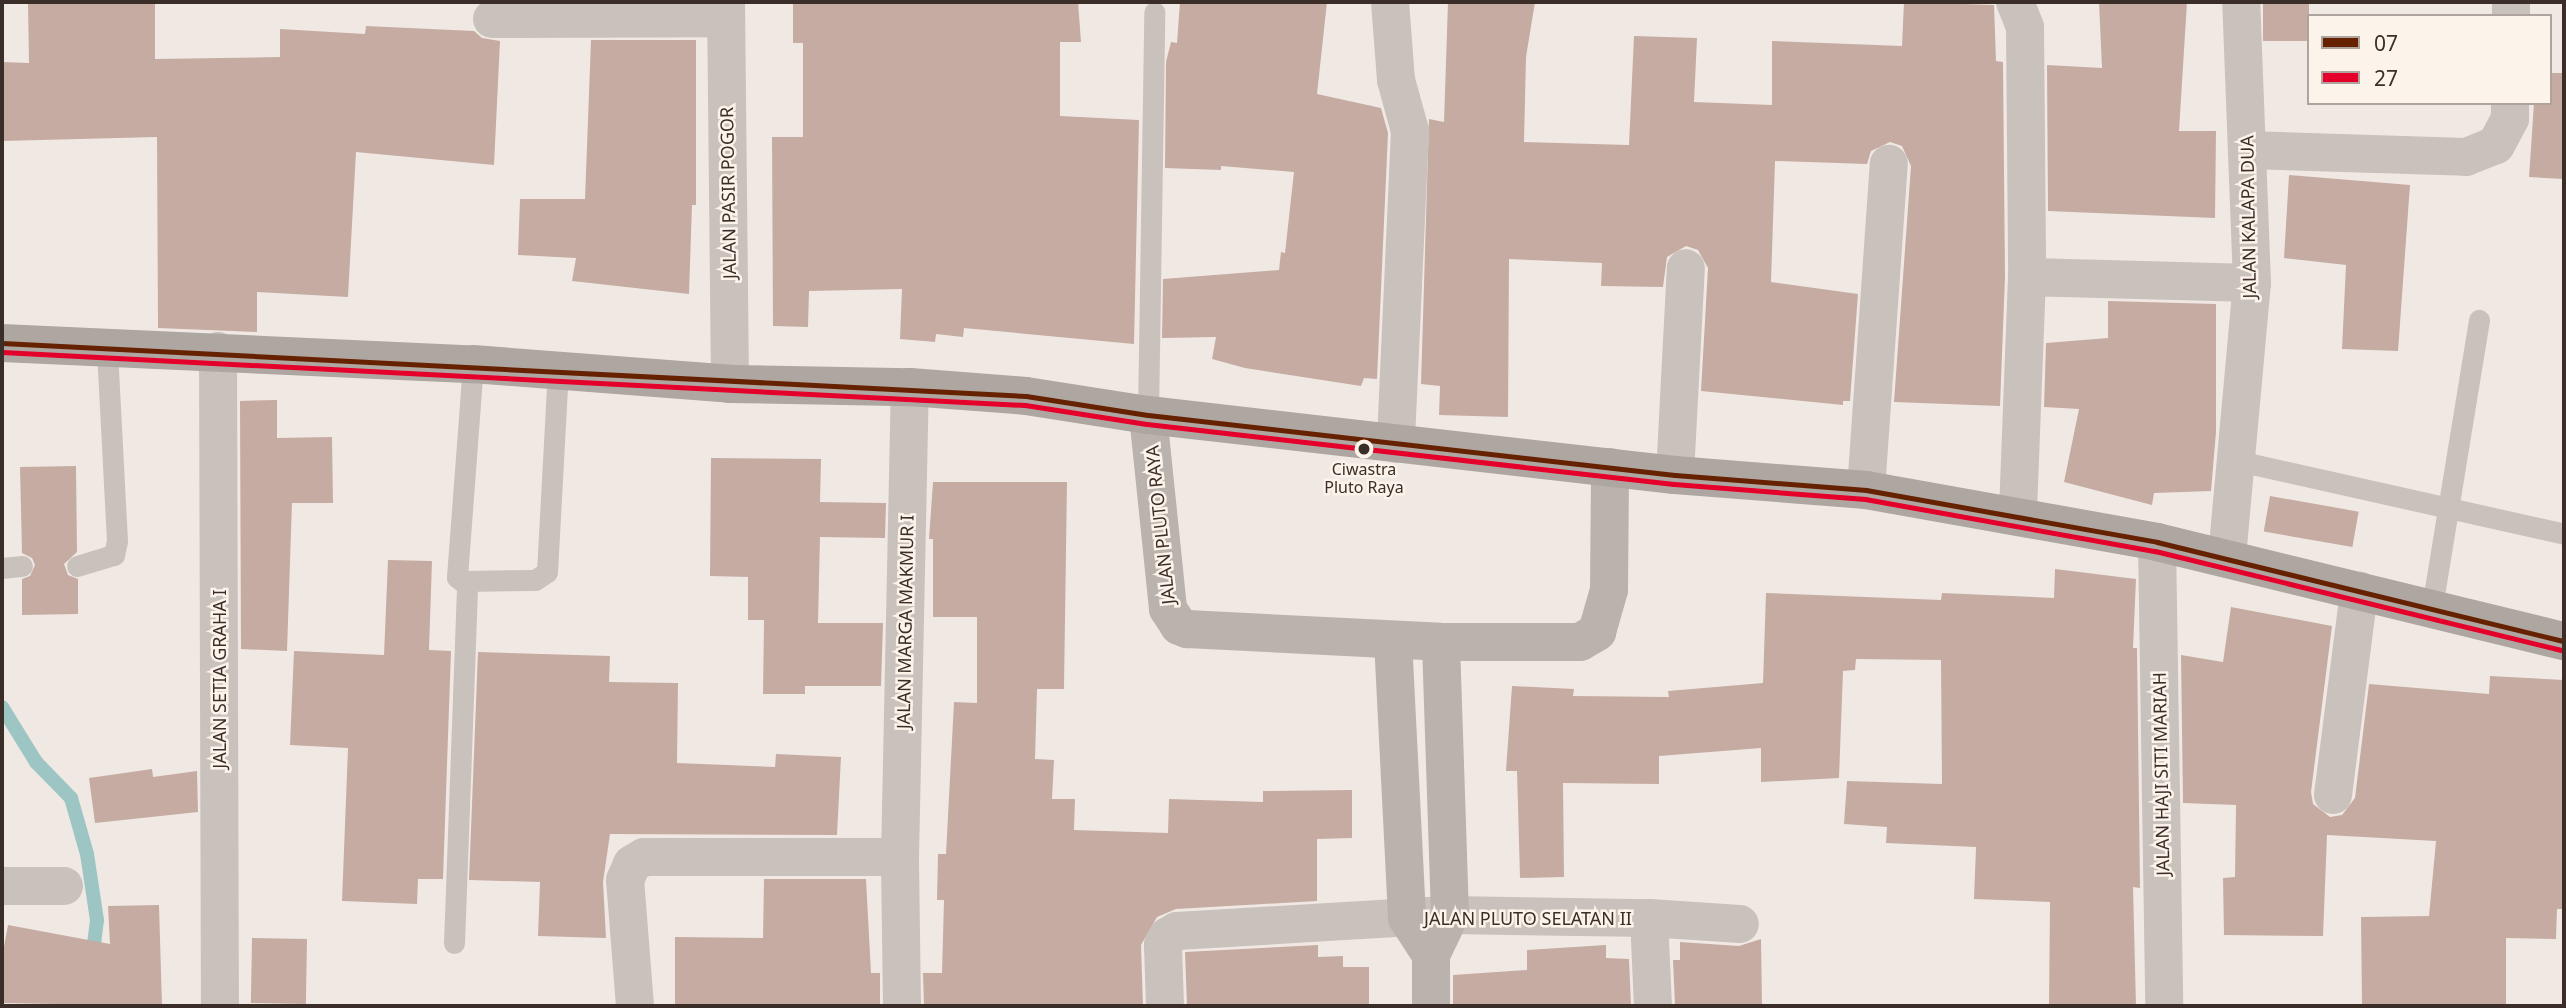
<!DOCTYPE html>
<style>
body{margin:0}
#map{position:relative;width:2566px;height:1008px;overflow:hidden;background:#f0e9e3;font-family:"Noto Sans",sans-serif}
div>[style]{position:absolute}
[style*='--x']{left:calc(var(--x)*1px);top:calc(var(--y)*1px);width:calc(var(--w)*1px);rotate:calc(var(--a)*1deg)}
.stream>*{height:14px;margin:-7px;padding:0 7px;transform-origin:7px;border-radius:7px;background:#9dc5c4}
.building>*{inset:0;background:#c6aba3;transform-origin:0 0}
.lane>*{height:21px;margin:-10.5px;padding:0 10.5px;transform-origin:10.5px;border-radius:10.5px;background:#c9c1bc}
.street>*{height:38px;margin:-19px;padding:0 19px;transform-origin:19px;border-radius:19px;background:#c9c1bc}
.secondary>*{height:38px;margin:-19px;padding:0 19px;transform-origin:19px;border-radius:19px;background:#bab2ac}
.primary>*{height:38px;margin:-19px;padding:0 19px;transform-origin:19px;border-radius:19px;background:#aea6a1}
.bus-1>*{height:5px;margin:-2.5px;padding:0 2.5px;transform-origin:2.5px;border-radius:2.5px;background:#620}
.bus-2>*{height:5px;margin:-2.5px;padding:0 2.5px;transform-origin:2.5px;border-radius:2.5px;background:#e4002b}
.dots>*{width:19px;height:19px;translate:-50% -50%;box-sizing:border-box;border:4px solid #fcf3eb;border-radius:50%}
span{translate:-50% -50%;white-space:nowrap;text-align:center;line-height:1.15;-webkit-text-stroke:5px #fcf3eb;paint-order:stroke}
.bus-label{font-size:16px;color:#3b2e29}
.street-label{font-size:18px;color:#3b2e29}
.frame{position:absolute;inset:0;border:4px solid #3b2e29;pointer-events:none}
.legend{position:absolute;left:2307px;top:14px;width:245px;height:91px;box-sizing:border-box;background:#fcf3eb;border:2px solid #afa49d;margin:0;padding:9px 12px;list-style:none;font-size:21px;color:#3b2e29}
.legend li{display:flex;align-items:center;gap:14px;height:35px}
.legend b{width:35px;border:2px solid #afa49d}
</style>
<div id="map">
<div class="stream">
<div style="--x:2;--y:707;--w:65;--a:58.3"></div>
<div style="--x:36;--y:762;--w:50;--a:45.8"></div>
<div style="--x:71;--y:798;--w:58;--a:74.1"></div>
<div style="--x:87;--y:854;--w:67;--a:81.4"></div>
<div style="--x:97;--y:920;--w:40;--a:97.1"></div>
</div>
<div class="building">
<div style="clip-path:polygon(28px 2px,155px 2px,155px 59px,280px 57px,280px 29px,365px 34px,366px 26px,474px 31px,482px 38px,500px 41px,494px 165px,356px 152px,348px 297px,257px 292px,257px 332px,158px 328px,157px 137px,2px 141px,2px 62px,29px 63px)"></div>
<div style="clip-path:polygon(793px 2px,1078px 2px,1081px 42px,1060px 42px,1060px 116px,1139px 120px,1134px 344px,964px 328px,963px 337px,936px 334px,935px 342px,900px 339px,902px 289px,809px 291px,808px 327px,773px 326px,772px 137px,803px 137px,803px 43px,793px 43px)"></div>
<div style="clip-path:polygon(1180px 2px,1327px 2px,1317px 94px,1381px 108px,1388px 133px,1377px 379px,1364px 378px,1361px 386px,1245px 368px,1212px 359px,1216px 337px,1162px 338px,1163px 279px,1279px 270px,1281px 252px,1285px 253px,1294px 172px,1221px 166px,1221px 170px,1165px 168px,1166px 62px,1171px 42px,1177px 43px)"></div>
<div style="clip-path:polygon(1448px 2px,1535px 2px,1526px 57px,1524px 142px,1629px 145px,1634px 36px,1697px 38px,1694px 102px,1772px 105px,1772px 41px,1902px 46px,1904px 2px,1994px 5px,1996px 61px,2003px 62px,2005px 277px,2000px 406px,1894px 402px,1911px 166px,1902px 146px,1890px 142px,1871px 151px,1867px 164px,1775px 161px,1771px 282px,1858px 294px,1850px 401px,1843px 401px,1843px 405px,1701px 391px,1708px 268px,1698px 250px,1686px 246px,1667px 257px,1663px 287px,1601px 286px,1602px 263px,1509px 259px,1508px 417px,1439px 415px,1440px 386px,1421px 384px,1429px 119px,1444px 122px)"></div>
<div style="clip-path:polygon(2099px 2px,2187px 2px,2179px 131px,2216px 131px,2215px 218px,2048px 211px,2047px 65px,2102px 68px)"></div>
<div style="left:2263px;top:2px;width:46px;height:39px"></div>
<div style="clip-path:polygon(591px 40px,696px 40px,696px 205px,692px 205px,689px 294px,572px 281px,576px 258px,518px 255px,520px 199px,585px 199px)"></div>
<div style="clip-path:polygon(2550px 73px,2564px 73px,2564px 179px,2529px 177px,2534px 103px,2550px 103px)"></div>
<div style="clip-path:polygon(2289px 175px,2410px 185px,2398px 351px,2342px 349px,2346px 265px,2284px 258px)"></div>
<div style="clip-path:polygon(2108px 301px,2216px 304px,2216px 432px,2211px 491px,2154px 493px,2152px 505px,2064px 482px,2079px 409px,2044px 407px,2046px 343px,2108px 338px)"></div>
<div style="clip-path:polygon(277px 400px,277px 438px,332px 437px,333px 503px,292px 503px,287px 651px,241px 649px,240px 401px)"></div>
<div style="clip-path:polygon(711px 458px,821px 459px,820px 502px,886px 503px,885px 538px,820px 537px,818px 623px,883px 623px,881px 686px,805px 686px,805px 694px,763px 694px,764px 620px,748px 620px,748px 577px,710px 576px)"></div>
<div style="clip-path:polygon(76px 466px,77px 552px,64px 564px,68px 575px,78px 579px,78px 614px,22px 615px,22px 579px,30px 576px,35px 565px,32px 558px,22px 553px,20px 467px)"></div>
<div style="clip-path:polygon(933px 482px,1067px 482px,1064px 689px,1037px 689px,1035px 759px,1054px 760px,1052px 799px,1075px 799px,1074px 830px,1168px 833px,1169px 799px,1263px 802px,1263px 791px,1352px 790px,1352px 838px,1317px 839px,1317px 901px,1176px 909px,1157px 917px,1141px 945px,1143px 1006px,924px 1006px,923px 973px,942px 973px,944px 900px,937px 900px,938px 854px,946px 854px,954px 702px,977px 703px,977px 617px,933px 617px,933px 539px,929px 539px)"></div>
<div style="left:2270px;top:496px;width:90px;height:36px;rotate:10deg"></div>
<div style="clip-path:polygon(388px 560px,432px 561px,429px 650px,451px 651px,443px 879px,418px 879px,417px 904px,342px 901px,348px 748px,290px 745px,294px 651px,384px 655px)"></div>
<div style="clip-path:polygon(2055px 569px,2136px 579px,2133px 648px,2137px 648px,2140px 888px,2133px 887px,2136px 1006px,2049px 1006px,2050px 902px,1974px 899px,1976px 847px,1886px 843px,1887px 827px,1844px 824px,1847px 781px,1942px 784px,1941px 660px,1856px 659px,1855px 670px,1843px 671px,1839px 778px,1761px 782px,1761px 748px,1659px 756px,1659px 784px,1563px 783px,1564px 877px,1520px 878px,1517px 771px,1506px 771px,1512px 686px,1574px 689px,1573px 696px,1669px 697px,1668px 691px,1763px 683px,1766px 593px,1941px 600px,1942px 593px,2054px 598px)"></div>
<div style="clip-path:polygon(2231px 607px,2332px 626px,2311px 792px,2313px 804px,2330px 817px,2342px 815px,2355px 798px,2369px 684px,2489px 694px,2490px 676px,2564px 680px,2564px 909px,2557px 909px,2556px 939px,2506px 938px,2506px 1006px,2362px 1006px,2361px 917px,2429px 916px,2436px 841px,2327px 835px,2323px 936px,2224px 935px,2223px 878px,2235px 877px,2236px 805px,2183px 803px,2181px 655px,2223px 662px)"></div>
<div style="clip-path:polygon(478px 652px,610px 656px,609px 682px,678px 683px,677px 763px,775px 767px,776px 754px,841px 757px,837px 835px,610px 834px,603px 882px,606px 938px,538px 936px,540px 882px,469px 880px)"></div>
<div style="clip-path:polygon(152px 769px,153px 777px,197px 771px,198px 812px,95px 823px,89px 778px)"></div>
<div style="clip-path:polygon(764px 879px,866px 879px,871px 973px,880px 973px,880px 1006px,675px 1006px,675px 937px,763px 938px)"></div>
<div style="clip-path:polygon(159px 905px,162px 1006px,2px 1003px,2px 957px,8px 925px,110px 944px,108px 906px)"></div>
<div style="left:307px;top:939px;width:65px;height:55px;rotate:91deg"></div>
<div style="clip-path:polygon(1761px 939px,1762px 1006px,1675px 1006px,1673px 960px,1680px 960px,1680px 942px,1739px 946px)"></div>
<div style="clip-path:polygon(1318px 945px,1318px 957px,1343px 956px,1343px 967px,1369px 967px,1369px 1006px,1187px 1006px,1185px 952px)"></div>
<div style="clip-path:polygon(1606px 945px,1606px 958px,1629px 959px,1631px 1006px,1453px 1006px,1453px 975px,1527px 970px,1527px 950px)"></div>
</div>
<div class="lane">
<div style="--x:473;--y:364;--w:214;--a:94.3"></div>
<div style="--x:457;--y:577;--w:6;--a:39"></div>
<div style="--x:462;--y:581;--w:73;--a:-0.8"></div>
<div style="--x:535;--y:580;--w:14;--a:-34"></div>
<div style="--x:547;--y:572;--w:200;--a:-86.9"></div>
<div style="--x:1148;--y:415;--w:403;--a:-89.1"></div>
<div style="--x:2234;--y:460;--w:338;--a:12.6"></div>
<div style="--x:77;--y:566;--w:39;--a:-17"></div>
<div style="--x:114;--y:555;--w:14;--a:-78"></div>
<div style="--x:117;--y:541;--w:192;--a:-93"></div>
<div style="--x:2;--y:568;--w:20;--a:-6"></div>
<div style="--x:2432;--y:607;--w:291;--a:-80.7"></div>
<div style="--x:454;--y:943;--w:362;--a:-87.9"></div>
</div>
<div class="street">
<div style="--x:726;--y:2;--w:382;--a:89.4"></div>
<div style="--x:1390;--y:2;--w:78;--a:85.6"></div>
<div style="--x:1396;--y:80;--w:53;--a:74.6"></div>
<div style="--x:1410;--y:131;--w:313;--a:92.6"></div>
<div style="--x:2015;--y:2;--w:27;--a:68"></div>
<div style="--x:2025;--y:27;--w:250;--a:89.5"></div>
<div style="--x:2027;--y:277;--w:237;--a:92.2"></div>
<div style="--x:2511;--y:16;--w:14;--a:-90"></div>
<div style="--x:492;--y:19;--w:234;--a:-0.2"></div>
<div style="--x:2247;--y:150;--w:219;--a:1.8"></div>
<div style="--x:2466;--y:157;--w:32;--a:-22"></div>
<div style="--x:2496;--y:145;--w:30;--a:-62"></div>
<div style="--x:2510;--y:119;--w:16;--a:-90"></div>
<div style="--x:2027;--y:277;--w:225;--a:1.5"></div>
<div style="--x:218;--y:351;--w:655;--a:89.83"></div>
<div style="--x:1675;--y:475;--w:207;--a:-87"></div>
<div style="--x:1866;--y:490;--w:327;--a:-86"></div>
<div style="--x:2157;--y:542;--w:464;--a:89.1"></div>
<div style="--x:2227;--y:557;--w:275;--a:-84.8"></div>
<div style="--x:2252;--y:283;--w:281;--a:-92.2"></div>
<div style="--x:2333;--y:795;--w:206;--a:-82.7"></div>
<div style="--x:2;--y:886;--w:62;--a:0"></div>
<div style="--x:1649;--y:918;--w:88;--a:87.4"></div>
<div style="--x:635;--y:1006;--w:126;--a:-94.5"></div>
<div style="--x:625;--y:880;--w:17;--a:-66"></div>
<div style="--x:632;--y:864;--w:14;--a:-30"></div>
<div style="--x:644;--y:857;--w:256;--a:0"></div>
<div style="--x:902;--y:1006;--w:149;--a:-90.8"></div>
<div style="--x:900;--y:857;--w:470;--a:-88.8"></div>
<div style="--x:1165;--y:1006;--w:61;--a:-91.9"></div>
<div style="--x:1163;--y:945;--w:10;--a:-61"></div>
<div style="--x:1168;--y:936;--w:10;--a:-29"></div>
<div style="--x:1177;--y:931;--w:273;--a:-3.4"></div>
<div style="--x:1450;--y:915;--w:199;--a:0.9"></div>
<div style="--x:1649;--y:918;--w:91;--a:3.8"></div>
</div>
<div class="secondary">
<div style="--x:1148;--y:415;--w:195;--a:84.1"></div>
<div style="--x:1168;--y:609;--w:20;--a:57"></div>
<div style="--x:1179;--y:626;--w:9;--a:21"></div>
<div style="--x:1187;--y:629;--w:254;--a:2.9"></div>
<div style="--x:1441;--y:642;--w:139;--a:0"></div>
<div style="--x:1580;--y:642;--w:20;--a:-30"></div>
<div style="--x:1597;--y:632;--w:44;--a:-74.1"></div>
<div style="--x:1609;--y:590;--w:123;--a:-89.5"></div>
<div style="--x:1393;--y:640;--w:278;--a:87.1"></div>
<div style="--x:1407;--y:918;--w:44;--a:57"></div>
<div style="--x:1431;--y:1006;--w:51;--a:-90"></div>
<div style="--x:1431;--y:955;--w:44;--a:-64.6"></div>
<div style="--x:1450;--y:915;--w:273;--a:-91.9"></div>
</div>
<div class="primary">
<div style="--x:2;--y:343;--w:471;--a:2.6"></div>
<div style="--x:473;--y:364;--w:258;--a:4.4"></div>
<div style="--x:730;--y:384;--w:180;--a:1"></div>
<div style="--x:910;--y:387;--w:116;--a:4.4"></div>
<div style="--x:1026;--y:396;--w:123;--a:8.9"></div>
<div style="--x:1148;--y:415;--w:530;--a:6.5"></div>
<div style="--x:1675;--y:475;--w:192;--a:4.5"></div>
<div style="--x:1866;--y:490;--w:296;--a:10.1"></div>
<div style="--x:2157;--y:542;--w:419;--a:13.7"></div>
</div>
<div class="bus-1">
<div style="--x:2;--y:343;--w:1025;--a:2.96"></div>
<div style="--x:1026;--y:396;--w:123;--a:8.9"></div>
<div style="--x:1148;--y:415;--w:530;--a:6.5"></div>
<div style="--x:1675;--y:475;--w:192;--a:4.5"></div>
<div style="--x:1866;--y:490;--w:296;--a:10.1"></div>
<div style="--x:2157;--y:542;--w:419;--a:13.7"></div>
</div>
<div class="bus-2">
<div style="--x:2;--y:352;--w:1024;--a:2.97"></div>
<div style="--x:1025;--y:405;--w:123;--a:8.9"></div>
<div style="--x:1147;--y:424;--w:530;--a:6.5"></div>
<div style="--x:1674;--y:484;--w:192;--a:4.5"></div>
<div style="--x:1865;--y:499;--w:295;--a:10.2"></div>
<div style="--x:2155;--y:551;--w:419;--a:13.7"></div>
</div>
<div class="dots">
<div style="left:1364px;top:449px;background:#3b2e29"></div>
</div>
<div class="bus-label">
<span style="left:1364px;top:478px">Ciwastra<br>Pluto Raya</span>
</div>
<div class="street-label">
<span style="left:728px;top:193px;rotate:-91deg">JALAN PASIR POGOR</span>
<span style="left:2248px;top:217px;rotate:-91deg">JALAN KALAPA DUA</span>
<span style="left:1160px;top:525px;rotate:-96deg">JALAN PLUTO RAYA</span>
<span style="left:905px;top:622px;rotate:-89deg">JALAN MARGA MAKMUR I</span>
<span style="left:219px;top:679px;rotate:-90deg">JALAN SETIA GRAHA I</span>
<span style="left:2161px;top:774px;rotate:-91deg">JALAN HAJI SITI MARIAH</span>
<span style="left:1528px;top:918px">JALAN PLUTO SELATAN II</span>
</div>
<div class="frame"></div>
<ul class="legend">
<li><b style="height:9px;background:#620"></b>07</li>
<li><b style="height:9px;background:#e4002b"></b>27</li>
</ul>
</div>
